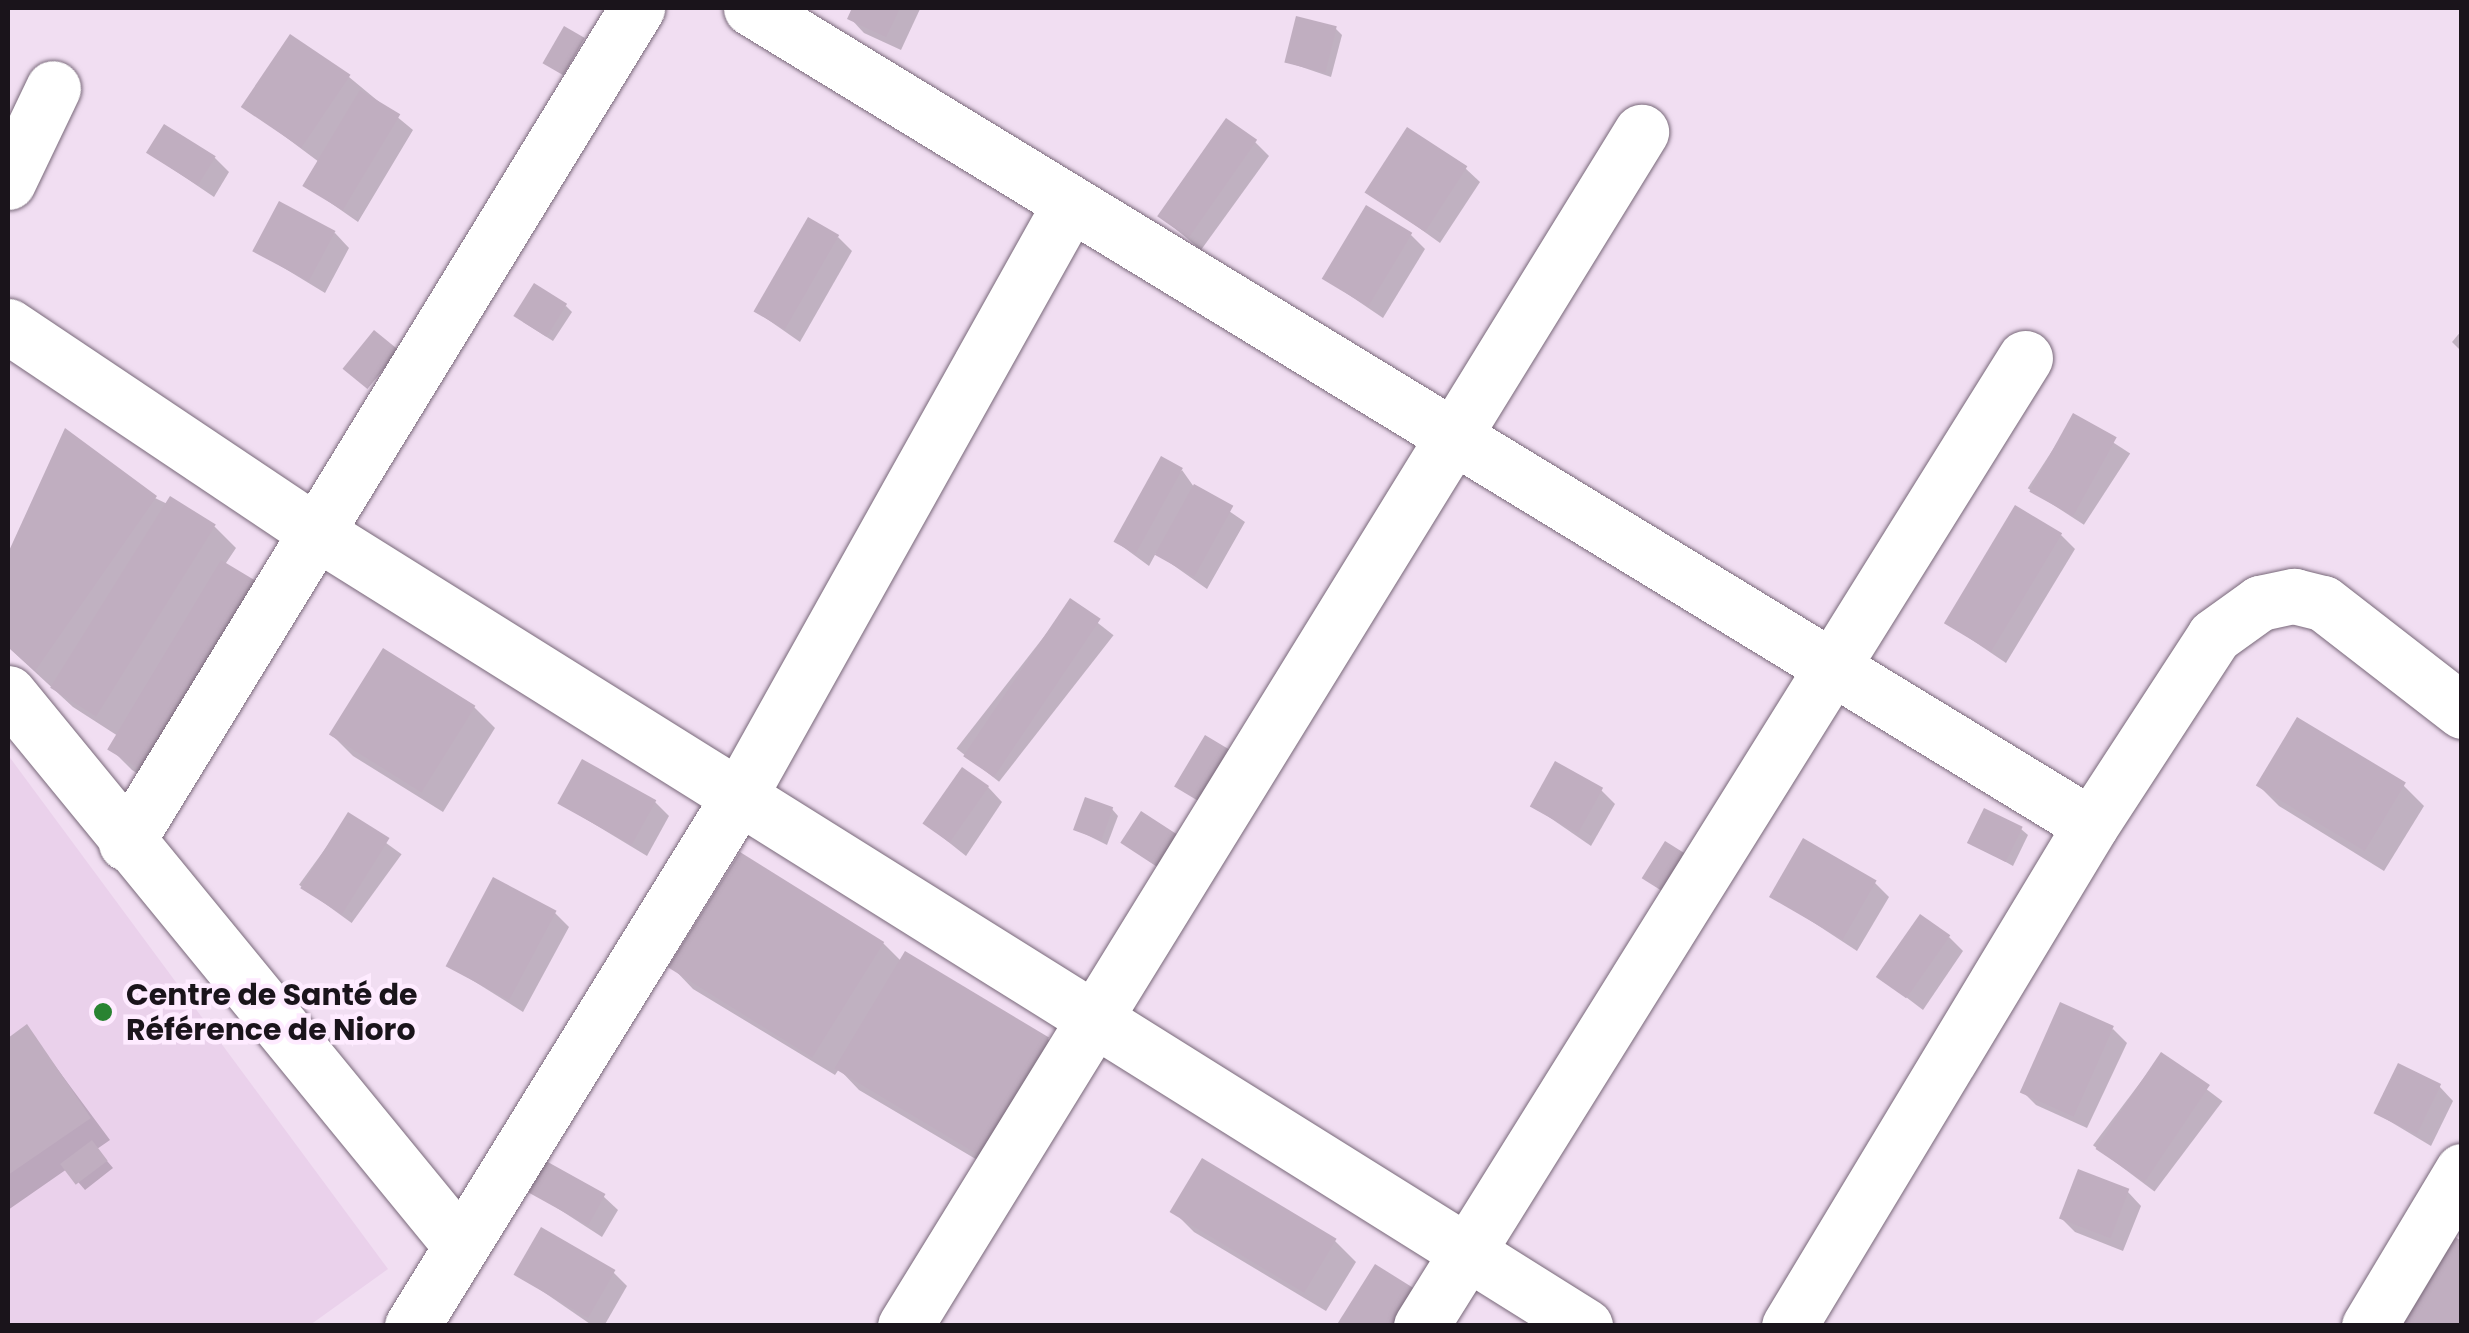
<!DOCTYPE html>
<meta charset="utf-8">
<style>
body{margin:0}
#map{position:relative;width:2469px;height:1333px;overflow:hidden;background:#f1def2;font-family:Poppins,sans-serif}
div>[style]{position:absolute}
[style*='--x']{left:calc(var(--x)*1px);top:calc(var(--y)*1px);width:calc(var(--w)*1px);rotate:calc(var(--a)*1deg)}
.built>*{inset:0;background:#ead1eb}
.shadow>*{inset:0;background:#0003;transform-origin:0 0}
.building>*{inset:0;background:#c0aec0;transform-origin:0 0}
.roads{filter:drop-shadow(0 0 2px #786879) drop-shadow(0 0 2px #786879)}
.minor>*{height:55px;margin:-27.5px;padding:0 27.5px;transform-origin:27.5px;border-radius:27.5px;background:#fff}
.dots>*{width:28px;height:28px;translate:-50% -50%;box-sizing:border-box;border:5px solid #feebff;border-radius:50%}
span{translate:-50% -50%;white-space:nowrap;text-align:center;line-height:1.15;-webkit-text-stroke:9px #feebff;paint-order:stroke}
.poi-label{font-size:30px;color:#1a141b;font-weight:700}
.left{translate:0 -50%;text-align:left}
.frame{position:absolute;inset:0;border:10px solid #1a141b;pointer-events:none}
</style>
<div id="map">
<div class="built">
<div style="clip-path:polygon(8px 755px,388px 1269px,310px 1325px,8px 1325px)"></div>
</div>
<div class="shadow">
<div style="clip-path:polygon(855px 8px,918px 8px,920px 9px,901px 50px,864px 33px,850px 18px)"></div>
<div style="clip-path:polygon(1335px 28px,1342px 35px,1331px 77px,1287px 62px)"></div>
<div style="clip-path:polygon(349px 77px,413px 130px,358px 222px,305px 185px,319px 162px,244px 106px)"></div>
<div style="clip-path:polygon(1255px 142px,1269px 156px,1201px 250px,1159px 215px)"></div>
<div style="clip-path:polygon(149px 153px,215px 158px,229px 172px,214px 197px)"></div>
<div style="clip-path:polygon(1465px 168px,1480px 182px,1440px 243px,1369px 192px)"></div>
<div style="clip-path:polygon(335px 233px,349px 248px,325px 293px,256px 251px)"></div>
<div style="clip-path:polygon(1411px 235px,1425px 249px,1383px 318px,1324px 278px)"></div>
<div style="clip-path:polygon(838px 237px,852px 251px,800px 342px,757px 312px)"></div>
<div style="clip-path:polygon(566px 306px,572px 312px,553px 341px,523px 322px)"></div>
<div style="clip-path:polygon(2462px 330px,2462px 352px,2452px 342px)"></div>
<div style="left:2074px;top:417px;width:67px;height:85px;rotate:33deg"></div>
<div style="clip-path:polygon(1182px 470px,1194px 487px,1245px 522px,1207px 589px,1156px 553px,1149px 566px,1115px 541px)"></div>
<div style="clip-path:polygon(155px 498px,215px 527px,236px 548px,224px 566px,171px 794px,132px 770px,111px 749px,118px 736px,73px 707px,8px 647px,11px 553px)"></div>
<div style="clip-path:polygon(2061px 535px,2075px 549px,2006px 663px,1947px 623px)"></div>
<div style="left:1071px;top:602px;width:54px;height:186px;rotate:38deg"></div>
<div style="clip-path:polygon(474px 707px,495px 728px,443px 812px,353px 756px,332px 735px)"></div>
<div style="clip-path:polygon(2258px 785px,2403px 785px,2424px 806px,2384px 871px,2279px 806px)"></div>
<div style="clip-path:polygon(988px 787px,1002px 802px,966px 856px,927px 825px)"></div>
<div style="clip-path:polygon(1601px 790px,1615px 804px,1591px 846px,1533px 806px)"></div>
<div style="clip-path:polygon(655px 802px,669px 816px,647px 856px,561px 804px)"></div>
<div style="clip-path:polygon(1112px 809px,1118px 816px,1107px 845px,1075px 829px)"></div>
<div style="left:349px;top:816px;width:65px;height:85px;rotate:36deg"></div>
<div style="clip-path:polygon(2021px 829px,2028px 835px,2013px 866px,1970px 842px)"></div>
<div style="clip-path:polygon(1875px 883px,1889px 897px,1857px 951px,1773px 896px)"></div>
<div style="clip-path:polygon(555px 913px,569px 927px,523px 1012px,448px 965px)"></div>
<div style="clip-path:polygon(1949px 937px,1963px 951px,1923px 1010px,1881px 978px)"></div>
<div style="clip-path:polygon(883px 943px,902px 962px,1048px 1039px,1069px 1060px,1001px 1174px,859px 1090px,839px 1069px,835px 1075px,693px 989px,672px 967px)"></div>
<div style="clip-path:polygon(27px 1028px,110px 1140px,97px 1149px,113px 1168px,85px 1190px,67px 1169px,8px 1210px,8px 1041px)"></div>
<div style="clip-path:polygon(2113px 1029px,2127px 1043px,2087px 1128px,2036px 1105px,2022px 1091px)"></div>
<div style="left:2161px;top:1055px;width:77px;height:113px;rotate:37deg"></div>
<div style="clip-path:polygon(2439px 1086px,2453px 1101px,2431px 1146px,2376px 1113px)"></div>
<div style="clip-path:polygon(531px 1191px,603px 1196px,618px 1210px,602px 1237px)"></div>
<div style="clip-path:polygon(2127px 1191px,2141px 1206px,2123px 1251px,2075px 1232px,2061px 1218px)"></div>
<div style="clip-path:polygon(1173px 1211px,1335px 1241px,1356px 1262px,1326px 1311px,1194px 1232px)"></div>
<div style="clip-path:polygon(613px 1272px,627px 1286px,604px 1326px,593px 1326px,516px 1273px)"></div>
</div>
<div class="building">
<div style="clip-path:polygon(852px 8px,900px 8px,886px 37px,847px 19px)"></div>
<div style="left:1296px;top:16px;width:42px;height:48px;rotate:14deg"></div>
<div style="left:564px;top:26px;width:24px;height:43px;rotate:30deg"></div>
<div style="left:290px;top:34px;width:73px;height:88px;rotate:34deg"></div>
<div style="left:360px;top:90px;width:47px;height:112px;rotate:31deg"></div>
<div style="left:1226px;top:118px;width:38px;height:120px;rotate:35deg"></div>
<div style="left:164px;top:124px;width:61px;height:34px;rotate:32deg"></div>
<div style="left:1407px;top:127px;width:72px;height:78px;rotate:33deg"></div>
<div style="left:279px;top:201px;width:64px;height:57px;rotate:28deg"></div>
<div style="left:1366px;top:205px;width:54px;height:86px;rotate:31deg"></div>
<div style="left:808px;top:217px;width:36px;height:109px;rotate:30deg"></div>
<div style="left:534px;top:283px;width:39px;height:39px;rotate:32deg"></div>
<div style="left:374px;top:330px;width:32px;height:50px;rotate:39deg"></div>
<div style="left:2073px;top:413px;width:50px;height:90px;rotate:29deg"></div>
<div style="clip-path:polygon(65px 428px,157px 496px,35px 671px,8px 647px,8px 553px)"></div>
<div style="left:1161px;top:456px;width:25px;height:98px;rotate:29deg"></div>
<div style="left:1194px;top:484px;width:45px;height:81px;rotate:29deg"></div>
<div style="left:170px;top:496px;width:54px;height:226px;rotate:32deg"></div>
<div style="left:2015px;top:505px;width:55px;height:138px;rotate:31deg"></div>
<div style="left:221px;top:560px;width:49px;height:221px;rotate:31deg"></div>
<div style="left:1070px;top:598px;width:37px;height:191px;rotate:34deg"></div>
<div style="left:383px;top:648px;width:109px;height:102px;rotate:32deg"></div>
<div style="left:2297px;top:717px;width:127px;height:80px;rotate:31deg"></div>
<div style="left:1205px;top:735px;width:39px;height:60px;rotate:31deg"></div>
<div style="left:582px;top:759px;width:85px;height:51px;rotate:29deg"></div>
<div style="left:1555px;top:761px;width:55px;height:52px;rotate:29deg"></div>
<div style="left:962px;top:767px;width:33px;height:69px;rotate:35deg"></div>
<div style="left:1085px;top:797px;width:30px;height:35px;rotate:20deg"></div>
<div style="left:1984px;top:808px;width:43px;height:39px;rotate:26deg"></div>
<div style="left:1141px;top:811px;width:45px;height:38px;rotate:33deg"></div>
<div style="left:348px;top:812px;width:49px;height:90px;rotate:32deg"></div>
<div style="left:1803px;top:838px;width:85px;height:68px;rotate:30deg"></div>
<div style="left:1665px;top:841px;width:40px;height:44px;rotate:32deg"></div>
<div style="left:740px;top:852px;width:170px;height:136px;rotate:32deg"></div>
<div style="left:493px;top:877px;width:72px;height:101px;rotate:28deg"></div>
<div style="left:1920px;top:914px;width:37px;height:77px;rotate:35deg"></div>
<div style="left:905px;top:951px;width:168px;height:137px;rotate:31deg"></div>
<div style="left:2060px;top:1002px;width:59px;height:99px;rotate:24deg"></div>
<div style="clip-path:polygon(27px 1024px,91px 1118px,8px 1175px,8px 1038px)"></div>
<div style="left:2161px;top:1052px;width:59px;height:117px;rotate:34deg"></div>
<div style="left:2398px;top:1063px;width:48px;height:56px;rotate:26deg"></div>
<div style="left:92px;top:1140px;width:26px;height:40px;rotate:53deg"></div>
<div style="left:1202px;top:1158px;width:157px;height:63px;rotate:31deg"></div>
<div style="left:546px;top:1161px;width:68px;height:36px;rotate:29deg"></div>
<div style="left:2078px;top:1169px;width:55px;height:53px;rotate:21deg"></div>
<div style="left:541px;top:1227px;width:86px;height:55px;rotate:30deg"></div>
<div style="clip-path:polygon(2451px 1235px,2462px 1241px,2462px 1326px,2398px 1326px)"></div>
<div style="clip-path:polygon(1375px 1264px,1423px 1294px,1403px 1326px,1336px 1326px)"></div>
</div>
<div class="roads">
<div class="minor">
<div style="--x:751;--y:8;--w:1569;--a:31.37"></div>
<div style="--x:8;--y:182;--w:104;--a:-64.4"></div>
<div style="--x:8;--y:326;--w:371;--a:33.8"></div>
<div style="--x:316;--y:532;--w:1497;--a:32.03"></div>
<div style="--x:8;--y:693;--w:715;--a:50.68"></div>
<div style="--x:126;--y:843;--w:979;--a:-58.53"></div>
<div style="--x:412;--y:1326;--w:621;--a:-58.31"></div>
<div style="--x:738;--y:798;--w:680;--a:-60.8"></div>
<div style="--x:905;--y:1326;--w:1403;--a:-58.35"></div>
<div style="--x:1421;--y:1326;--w:1141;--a:-58.04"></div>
<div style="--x:1789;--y:1326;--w:585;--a:-58.92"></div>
<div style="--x:2091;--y:825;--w:225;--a:-56.9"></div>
<div style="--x:2214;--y:636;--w:57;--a:-35.7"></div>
<div style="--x:2260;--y:603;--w:35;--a:-12"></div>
<div style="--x:2294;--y:596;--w:30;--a:14"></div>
<div style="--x:2323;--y:603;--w:176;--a:37.8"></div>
<div style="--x:2369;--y:1326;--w:181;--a:-59"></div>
</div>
</div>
<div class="dots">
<div style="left:103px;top:1012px;background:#298332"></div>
</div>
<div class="poi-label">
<span class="left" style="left:126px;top:1012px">Centre de Santé de<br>Référence de Nioro</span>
</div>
<div class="frame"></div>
</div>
